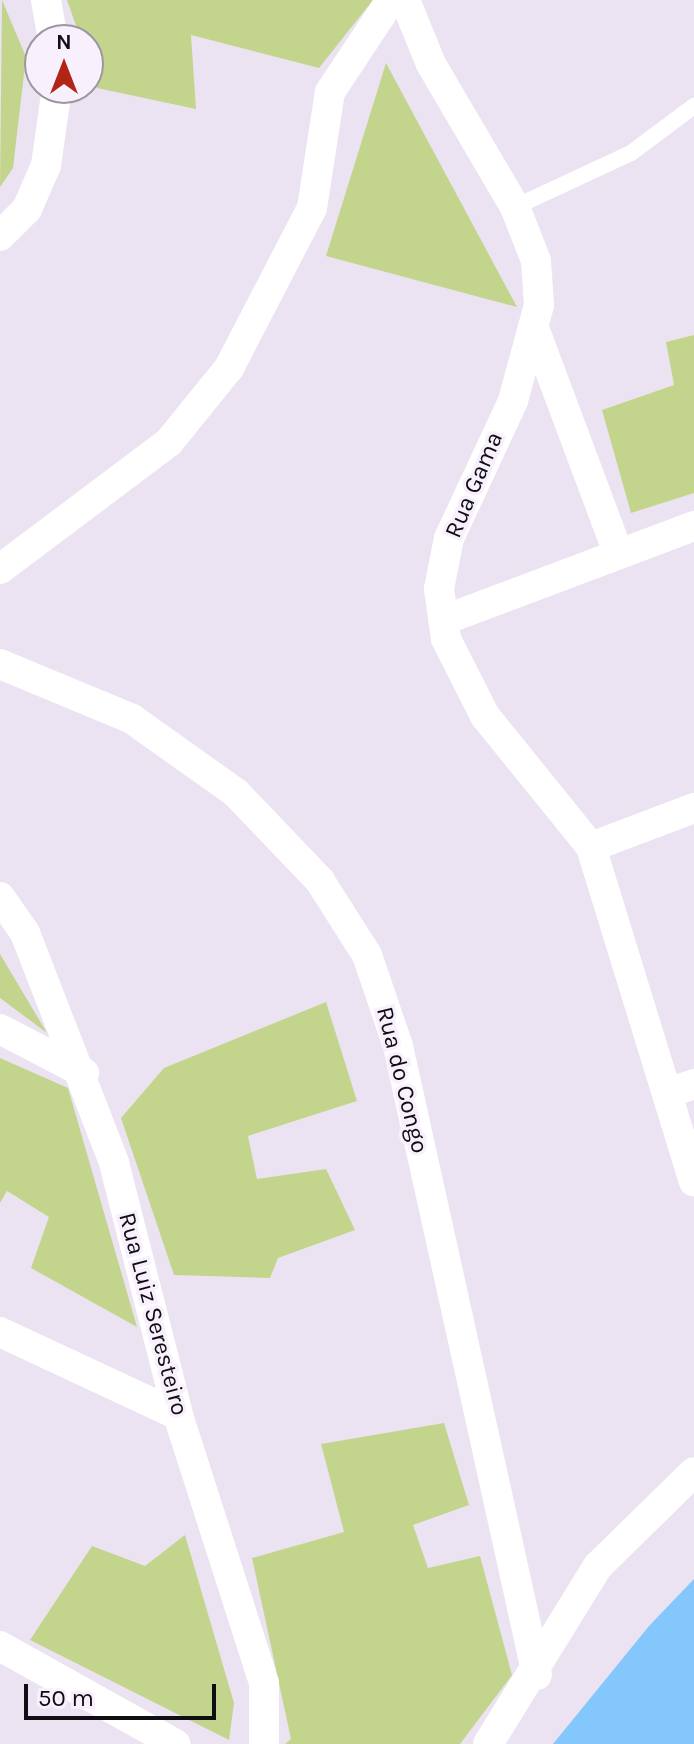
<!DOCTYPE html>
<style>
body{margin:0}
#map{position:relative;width:694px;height:1744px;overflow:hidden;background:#ece3f2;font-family:Karla,sans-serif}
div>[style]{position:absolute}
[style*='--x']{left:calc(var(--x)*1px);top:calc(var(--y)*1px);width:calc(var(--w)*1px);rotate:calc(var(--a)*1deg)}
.green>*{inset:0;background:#c3d58c}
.water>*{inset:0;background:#83c7fc}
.service>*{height:16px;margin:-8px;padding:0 8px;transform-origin:8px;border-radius:8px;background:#fff}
.minor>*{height:30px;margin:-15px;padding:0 15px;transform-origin:15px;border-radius:15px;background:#fff}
span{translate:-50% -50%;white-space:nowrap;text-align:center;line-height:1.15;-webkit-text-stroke:7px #f8f1fd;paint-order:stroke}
.street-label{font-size:24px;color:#110e13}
.north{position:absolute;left:24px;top:24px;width:80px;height:80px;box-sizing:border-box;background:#f8f1fd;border:2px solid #9c969f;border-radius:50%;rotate:0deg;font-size:22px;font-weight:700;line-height:32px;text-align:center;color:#110e13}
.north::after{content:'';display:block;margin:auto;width:28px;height:36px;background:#b22415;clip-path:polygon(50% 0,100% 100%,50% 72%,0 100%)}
.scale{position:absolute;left:24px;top:1684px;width:192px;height:36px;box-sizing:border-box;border:4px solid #110e13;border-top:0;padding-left:10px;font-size:24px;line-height:28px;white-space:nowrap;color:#110e13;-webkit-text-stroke:6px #f8f1fd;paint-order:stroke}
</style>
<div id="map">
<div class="green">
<div style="clip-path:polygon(2px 0,26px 57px,13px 168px,0 187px)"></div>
<div style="clip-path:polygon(67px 0,373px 0,319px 68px,191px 35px,196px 109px,97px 88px,88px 40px,81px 40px)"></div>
<div style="clip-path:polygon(386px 63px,517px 307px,326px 256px)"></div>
<div style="clip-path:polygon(694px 335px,694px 493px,631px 513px,602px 410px,674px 385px,666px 342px)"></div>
<div style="clip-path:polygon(0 953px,0 954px,47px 1033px,0 998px)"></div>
<div style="clip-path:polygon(326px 1002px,357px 1101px,248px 1136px,257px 1179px,326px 1169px,355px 1230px,278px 1258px,270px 1278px,174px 1275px,121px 1118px,164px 1068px)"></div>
<div style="clip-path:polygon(0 1058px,68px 1088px,137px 1327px,31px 1268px,49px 1217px,7px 1191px,0 1203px)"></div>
<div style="clip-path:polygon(444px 1423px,469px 1505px,413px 1525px,428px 1568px,480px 1556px,512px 1675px,460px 1744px,285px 1744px,291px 1739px,252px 1558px,344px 1532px,321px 1444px)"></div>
<div style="clip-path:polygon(185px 1535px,234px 1703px,229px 1740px,30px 1640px,92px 1546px,145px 1566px)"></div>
</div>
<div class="water">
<div style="clip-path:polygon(694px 1579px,694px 1744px,553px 1744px,649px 1626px)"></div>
</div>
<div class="service">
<div style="--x:515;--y:207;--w:128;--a:-25"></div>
<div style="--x:631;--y:153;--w:79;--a:-36.7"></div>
</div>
<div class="minor">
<div style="--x:46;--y:0;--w:41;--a:80.1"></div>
<div style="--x:405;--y:0;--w:69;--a:67.9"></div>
<div style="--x:431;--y:64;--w:166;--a:59.6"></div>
<div style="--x:515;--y:207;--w:58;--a:68.7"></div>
<div style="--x:536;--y:261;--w:44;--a:86.1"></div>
<div style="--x:539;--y:305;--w:99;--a:105.2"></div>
<div style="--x:513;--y:401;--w:151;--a:115"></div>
<div style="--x:449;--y:538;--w:52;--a:101.1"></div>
<div style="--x:439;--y:589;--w:50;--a:82"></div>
<div style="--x:446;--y:639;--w:86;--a:63.1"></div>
<div style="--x:485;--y:716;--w:169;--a:51"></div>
<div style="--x:591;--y:847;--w:350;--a:72.9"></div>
<div style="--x:0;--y:236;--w:38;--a:-45"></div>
<div style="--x:27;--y:209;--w:48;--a:-66.6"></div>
<div style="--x:46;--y:165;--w:78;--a:-81.9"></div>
<div style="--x:534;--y:328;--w:240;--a:69.5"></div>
<div style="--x:0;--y:569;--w:211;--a:-36.9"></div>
<div style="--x:169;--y:442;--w:95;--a:-51"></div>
<div style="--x:229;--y:368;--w:180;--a:-62.6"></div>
<div style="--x:312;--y:208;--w:117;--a:-81.2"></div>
<div style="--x:330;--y:92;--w:110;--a:-56.5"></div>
<div style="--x:444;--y:620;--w:267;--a:-20.6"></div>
<div style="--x:0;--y:664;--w:143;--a:22.6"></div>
<div style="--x:132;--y:719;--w:128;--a:35.4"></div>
<div style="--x:236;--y:793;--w:122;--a:46.3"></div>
<div style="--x:320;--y:881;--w:88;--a:57.6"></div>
<div style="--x:367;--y:955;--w:96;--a:71.2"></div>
<div style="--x:398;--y:1046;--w:644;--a:77.54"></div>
<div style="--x:591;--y:847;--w:110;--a:-20.7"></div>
<div style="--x:0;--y:897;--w:44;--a:55.2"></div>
<div style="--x:25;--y:933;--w:247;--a:68.8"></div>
<div style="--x:114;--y:1163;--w:260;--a:75.7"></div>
<div style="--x:178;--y:1415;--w:281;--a:72.2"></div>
<div style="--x:264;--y:1683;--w:61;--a:90"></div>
<div style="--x:0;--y:1029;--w:95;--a:27.6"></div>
<div style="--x:668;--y:1093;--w:28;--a:-19"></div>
<div style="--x:0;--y:1332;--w:196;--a:25"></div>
<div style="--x:0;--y:1646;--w:201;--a:29.2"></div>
<div style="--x:488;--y:1744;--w:209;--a:-58.3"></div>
<div style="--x:598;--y:1566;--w:134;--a:-44.4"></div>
</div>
<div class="street-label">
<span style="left:474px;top:485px;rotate:-67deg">Rua Gama</span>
<span style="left:402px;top:1080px;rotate:76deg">Rua do Congo</span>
<span style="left:153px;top:1314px;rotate:75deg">Rua Luiz Seresteiro</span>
</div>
<div class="north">N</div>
<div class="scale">50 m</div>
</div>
